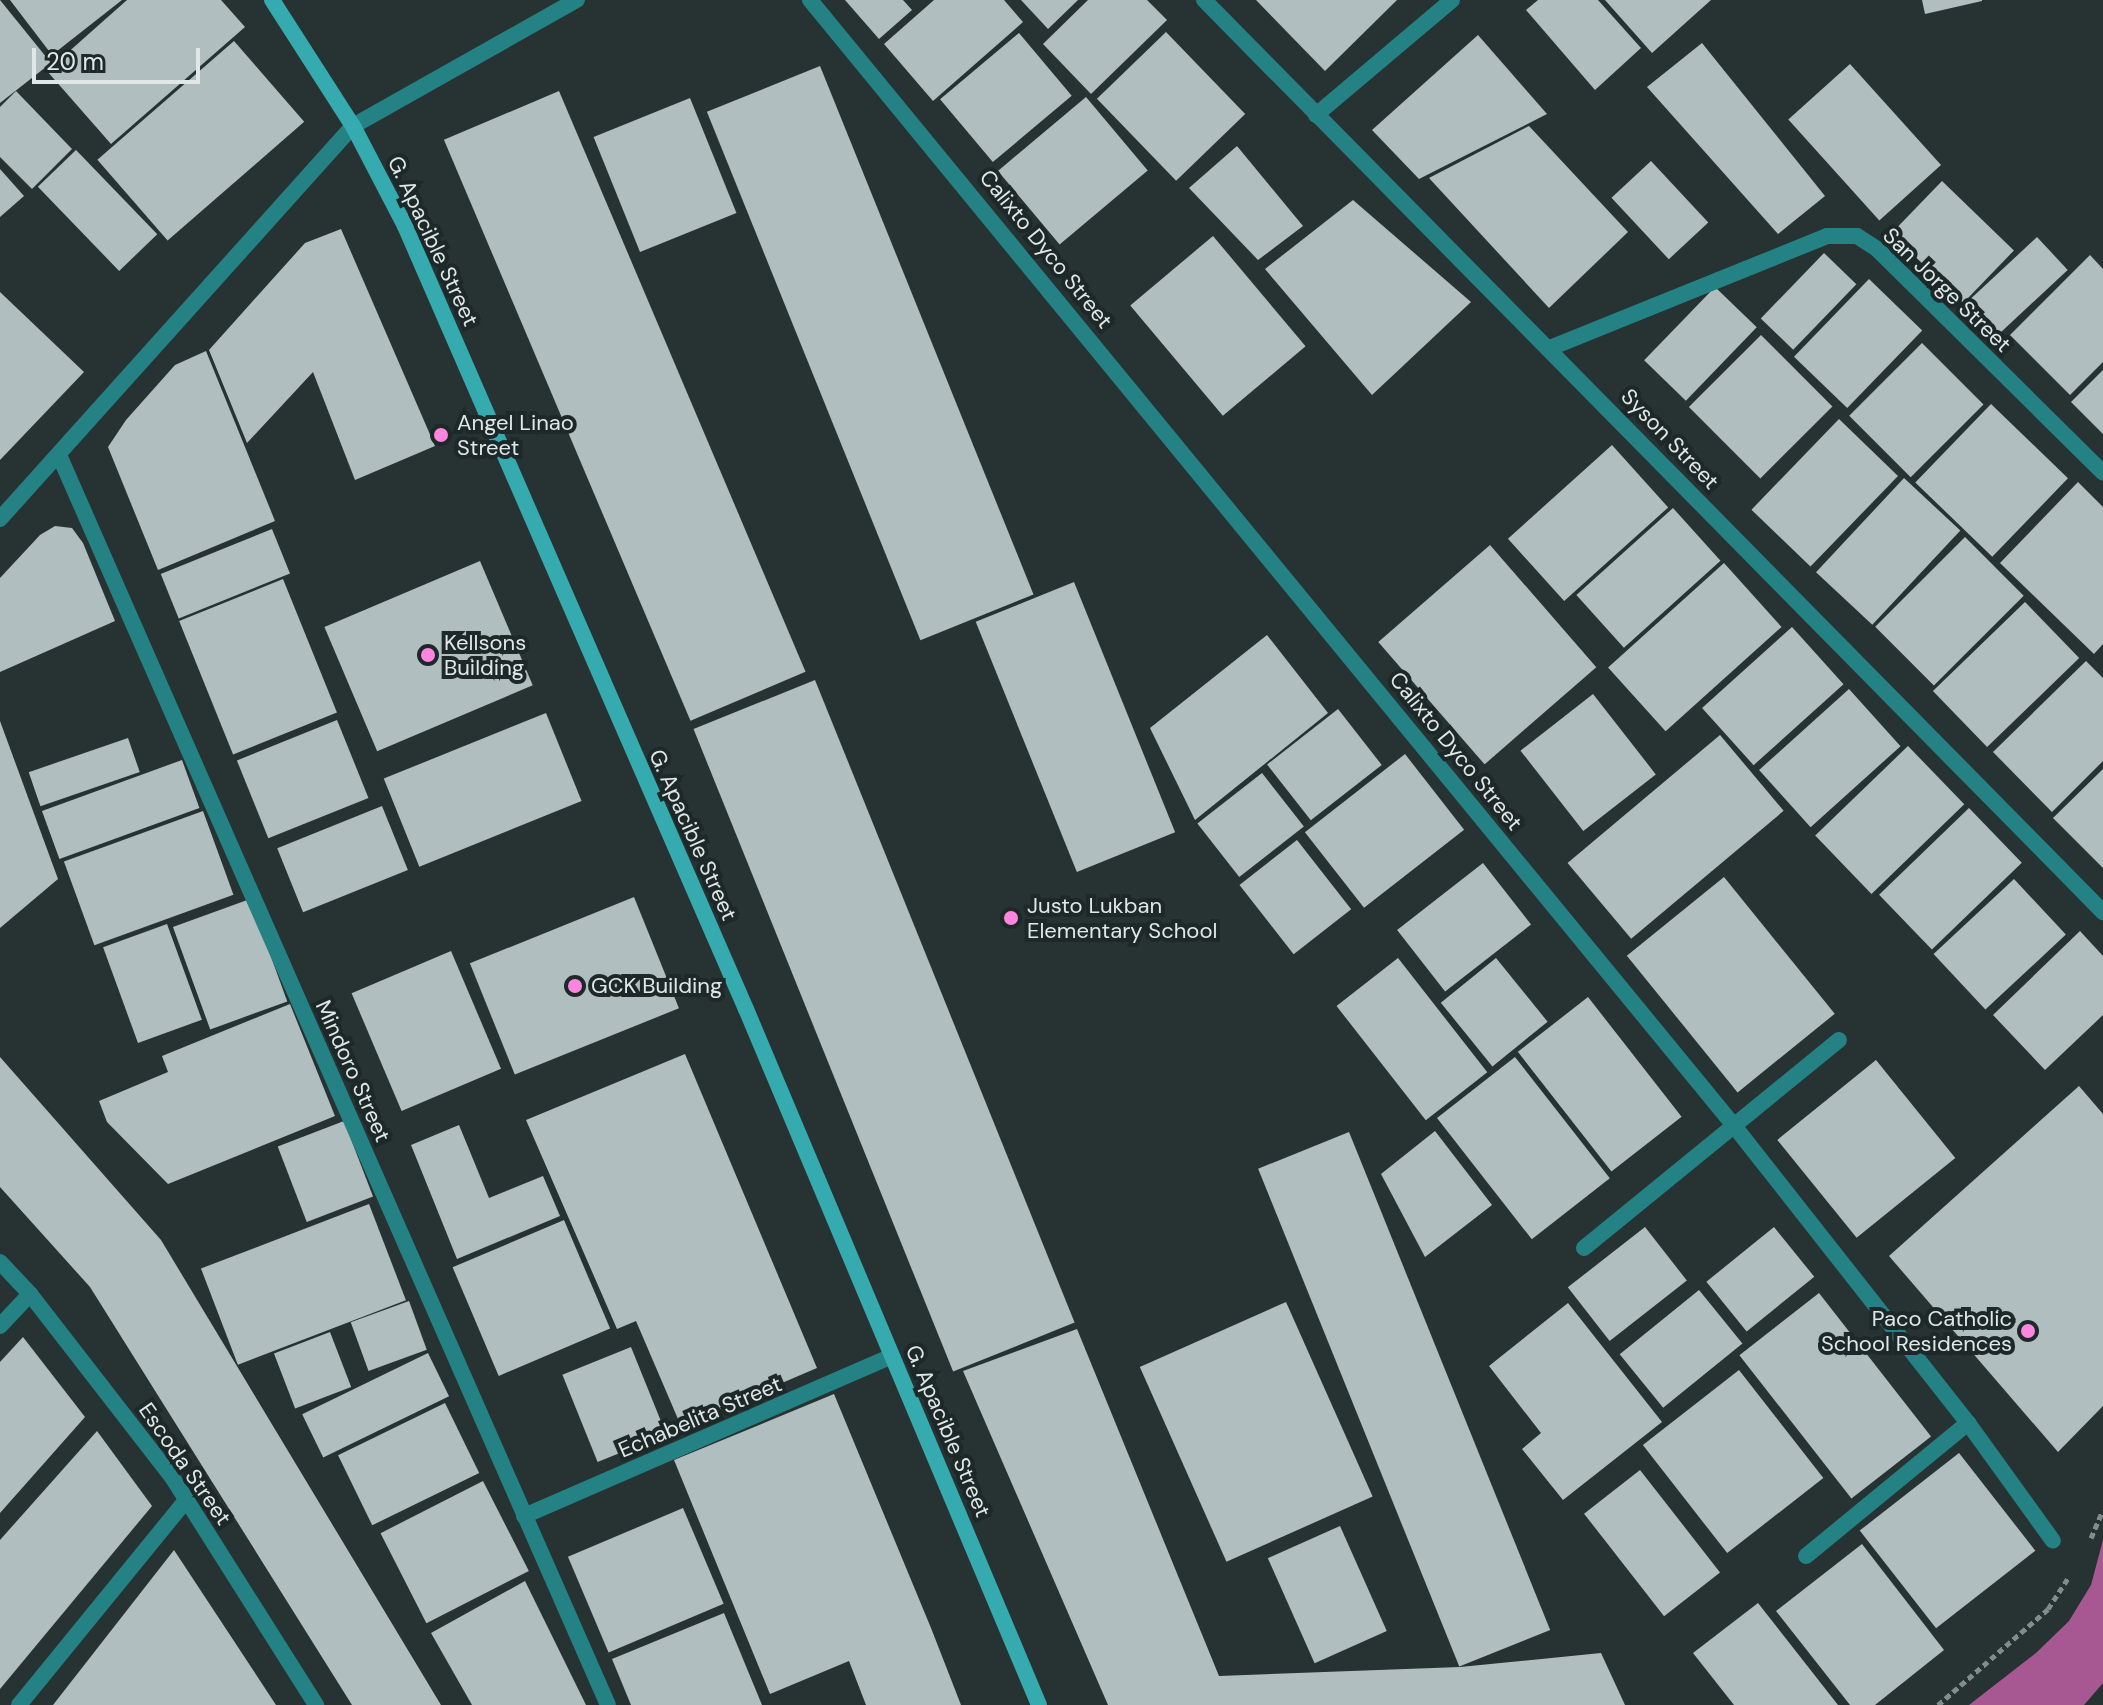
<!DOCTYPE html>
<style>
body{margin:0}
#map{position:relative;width:2103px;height:1705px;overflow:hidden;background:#273233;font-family:"DM Sans",sans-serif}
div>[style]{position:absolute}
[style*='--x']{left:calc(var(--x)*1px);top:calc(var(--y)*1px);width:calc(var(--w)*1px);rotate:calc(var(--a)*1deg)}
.water>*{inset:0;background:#a75892}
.building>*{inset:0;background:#b1bebf;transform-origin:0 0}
.path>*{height:5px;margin-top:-2.5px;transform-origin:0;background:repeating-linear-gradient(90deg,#838c8c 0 6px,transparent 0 10px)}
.lane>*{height:16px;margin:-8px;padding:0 8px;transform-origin:8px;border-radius:8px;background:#248184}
.street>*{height:16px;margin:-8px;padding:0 8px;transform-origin:8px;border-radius:8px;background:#248184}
.secondary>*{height:16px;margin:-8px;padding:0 8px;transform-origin:8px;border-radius:8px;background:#35abaf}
.dots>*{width:22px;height:22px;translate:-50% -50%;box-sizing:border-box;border:4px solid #1d2829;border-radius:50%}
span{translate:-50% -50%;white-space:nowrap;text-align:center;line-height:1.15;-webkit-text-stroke:8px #1d2829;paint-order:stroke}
.street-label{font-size:22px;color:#e0e7e7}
.poi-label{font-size:22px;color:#e0e7e7}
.left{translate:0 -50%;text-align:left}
.right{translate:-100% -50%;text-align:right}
.scale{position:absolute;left:32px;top:48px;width:168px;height:36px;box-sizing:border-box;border:4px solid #e0e7e7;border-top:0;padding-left:10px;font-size:24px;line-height:28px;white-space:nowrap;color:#e0e7e7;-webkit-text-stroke:6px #1d2829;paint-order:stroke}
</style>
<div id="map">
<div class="water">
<div style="clip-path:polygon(2103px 1540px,2103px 1683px,2084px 1705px,1969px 1705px,2036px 1653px,2069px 1621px,2091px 1585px)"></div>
</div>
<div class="building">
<div style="clip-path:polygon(0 0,51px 63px,0 103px)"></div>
<div style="clip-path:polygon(10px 0,122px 0,52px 55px)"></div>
<div style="clip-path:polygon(127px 0,221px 0,245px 27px,111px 144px,47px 71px)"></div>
<div style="clip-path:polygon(845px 0,903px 0,912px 10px,879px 39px)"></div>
<div style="clip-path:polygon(934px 0,1004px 0,1023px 22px,933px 101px,884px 44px)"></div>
<div style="clip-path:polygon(1021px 0,1078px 0,1048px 29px)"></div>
<div style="clip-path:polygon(1088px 0,1147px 0,1167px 20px,1091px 94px,1043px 44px)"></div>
<div style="clip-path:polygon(1256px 0,1397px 0,1325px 71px)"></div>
<div style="clip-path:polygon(1538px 0,1598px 0,1641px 48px,1595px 90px,1526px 10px)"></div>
<div style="clip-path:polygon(1605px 0,1711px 0,1652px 53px)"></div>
<div style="clip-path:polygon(1922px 0,1982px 0,1982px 1px,1925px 14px)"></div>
<div style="left:1166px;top:32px;width:114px;height:96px;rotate:46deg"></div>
<div style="left:1019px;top:33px;width:82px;height:103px;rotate:50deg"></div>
<div style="clip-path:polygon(1478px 35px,1547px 114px,1419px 179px,1372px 130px)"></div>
<div style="left:234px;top:41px;width:107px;height:181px;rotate:49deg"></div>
<div style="clip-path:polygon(1702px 43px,1825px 196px,1778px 234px,1647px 87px)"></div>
<div style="left:1850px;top:64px;width:136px;height:83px;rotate:48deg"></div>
<div style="left:820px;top:66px;width:570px;height:122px;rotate:68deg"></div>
<div style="clip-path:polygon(16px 91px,72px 149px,32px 189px,0 157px,0 107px)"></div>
<div style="left:559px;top:91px;width:631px;height:125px;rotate:67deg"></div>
<div style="left:1086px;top:97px;width:96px;height:115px;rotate:50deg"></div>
<div style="left:690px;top:98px;width:124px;height:104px;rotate:68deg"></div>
<div style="clip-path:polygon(1529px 126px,1628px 232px,1549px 308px,1429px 178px)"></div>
<div style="clip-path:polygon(1237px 146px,1303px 226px,1258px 260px,1189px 188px)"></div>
<div style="left:76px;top:150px;width:117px;height:53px;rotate:46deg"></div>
<div style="left:1651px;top:161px;width:84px;height:54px;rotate:47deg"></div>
<div style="clip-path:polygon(0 169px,24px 196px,0 217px)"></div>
<div style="left:1942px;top:181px;width:100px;height:73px;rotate:44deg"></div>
<div style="clip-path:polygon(1353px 200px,1471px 302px,1372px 395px,1265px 269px)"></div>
<div style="clip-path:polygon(341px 229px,435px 446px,355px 480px,313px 372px,247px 443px,209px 350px,305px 243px)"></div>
<div style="left:1213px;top:236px;width:144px;height:108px;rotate:50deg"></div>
<div style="left:2037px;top:237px;width:45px;height:98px;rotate:47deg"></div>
<div style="left:1824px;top:253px;width:45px;height:91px;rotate:44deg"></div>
<div style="clip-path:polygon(2090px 255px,2103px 269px,2103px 362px,2070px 395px,2010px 335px)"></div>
<div style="left:1869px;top:279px;width:74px;height:108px;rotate:44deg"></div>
<div style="left:1715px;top:287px;width:58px;height:102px;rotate:44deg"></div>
<div style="clip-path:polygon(0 292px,84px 372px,0 460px)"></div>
<div style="left:1761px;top:335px;width:101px;height:102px;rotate:45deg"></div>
<div style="left:1922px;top:343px;width:87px;height:103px;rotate:45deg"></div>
<div style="clip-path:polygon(206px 351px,275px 521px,158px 570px,108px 447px,126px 420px,175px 365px)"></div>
<div style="clip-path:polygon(2103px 370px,2103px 434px,2071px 402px)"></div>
<div style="left:1991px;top:404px;width:107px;height:109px;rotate:44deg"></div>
<div style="left:1839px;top:419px;width:82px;height:126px;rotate:44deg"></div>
<div style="left:1612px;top:445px;width:84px;height:140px;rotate:48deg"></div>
<div style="left:1904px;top:478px;width:77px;height:129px;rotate:43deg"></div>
<div style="clip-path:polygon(2078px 482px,2103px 507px,2103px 644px,2094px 654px,2000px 563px)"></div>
<div style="left:1673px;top:508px;width:71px;height:130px;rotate:48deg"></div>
<div style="clip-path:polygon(55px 526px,72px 528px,83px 543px,115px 621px,0 672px,0 578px,40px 535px)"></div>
<div style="left:272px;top:529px;width:48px;height:120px;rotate:68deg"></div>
<div style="left:1965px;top:537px;width:83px;height:127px;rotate:45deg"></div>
<div style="left:1490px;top:545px;width:162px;height:148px;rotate:49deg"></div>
<div style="left:480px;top:561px;width:135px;height:169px;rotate:67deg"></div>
<div style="left:1724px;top:563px;width:86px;height:156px;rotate:48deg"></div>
<div style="left:283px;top:579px;width:144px;height:112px;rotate:68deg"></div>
<div style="left:1074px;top:582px;width:270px;height:106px;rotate:68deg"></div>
<div style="left:2025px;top:602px;width:78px;height:128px;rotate:46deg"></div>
<div style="left:1792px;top:627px;width:77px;height:121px;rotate:48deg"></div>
<div style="clip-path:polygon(1267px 635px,1328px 713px,1195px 820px,1150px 728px)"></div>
<div style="clip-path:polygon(2086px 661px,2103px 678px,2103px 761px,2052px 812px,1993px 752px)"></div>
<div style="left:815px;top:680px;width:693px;height:131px;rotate:68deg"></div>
<div style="left:1849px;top:689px;width:77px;height:121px;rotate:48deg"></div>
<div style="left:1593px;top:694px;width:102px;height:92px;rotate:52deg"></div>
<div style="left:1338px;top:709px;width:71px;height:90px;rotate:52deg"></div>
<div style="left:546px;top:713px;width:95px;height:175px;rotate:68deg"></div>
<div style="left:337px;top:720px;width:84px;height:108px;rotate:68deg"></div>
<div style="clip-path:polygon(0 721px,58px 879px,0 928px)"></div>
<div style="left:1720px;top:735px;width:99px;height:199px;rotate:50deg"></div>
<div style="left:128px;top:738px;width:36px;height:105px;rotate:71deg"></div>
<div style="left:1908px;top:746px;width:81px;height:129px;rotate:46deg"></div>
<div style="left:1405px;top:754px;width:96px;height:127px;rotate:52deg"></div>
<div style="left:182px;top:760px;width:51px;height:149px;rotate:70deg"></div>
<div style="clip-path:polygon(2103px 769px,2103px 868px,2053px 818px)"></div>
<div style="left:1262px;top:773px;width:68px;height:82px;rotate:52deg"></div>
<div style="left:382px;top:806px;width:69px;height:113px;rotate:68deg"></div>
<div style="left:1969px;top:808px;width:76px;height:125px;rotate:46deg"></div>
<div style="left:203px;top:811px;width:89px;height:148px;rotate:70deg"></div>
<div style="left:1297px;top:840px;width:88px;height:73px;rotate:52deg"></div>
<div style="left:1483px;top:863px;width:78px;height:109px;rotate:52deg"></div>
<div style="left:1724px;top:877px;width:176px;height:125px;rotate:51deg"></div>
<div style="left:2014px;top:879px;width:76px;height:110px;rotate:47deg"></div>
<div style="left:634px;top:897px;width:120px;height:177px;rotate:68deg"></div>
<div style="left:250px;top:899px;width:109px;height:82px;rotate:70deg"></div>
<div style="left:167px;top:924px;width:102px;height:68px;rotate:70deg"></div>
<div style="clip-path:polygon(2080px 931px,2103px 956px,2103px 1015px,2045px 1070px,1993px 1015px)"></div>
<div style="left:451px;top:951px;width:128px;height:108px;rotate:67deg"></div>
<div style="left:1398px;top:958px;width:145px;height:78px;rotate:52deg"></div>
<div style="left:1496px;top:958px;width:82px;height:71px;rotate:51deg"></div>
<div style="left:1588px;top:997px;width:152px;height:89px;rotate:52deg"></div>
<div style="clip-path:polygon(290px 1004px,335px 1116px,168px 1184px,107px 1122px,99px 1101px,168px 1072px,162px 1056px)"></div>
<div style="clip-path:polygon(685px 1054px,817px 1368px,681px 1426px,636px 1321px,617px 1329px,526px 1120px)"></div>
<div style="clip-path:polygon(0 1057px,161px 1240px,441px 1705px,352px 1705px,90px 1287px,0 1187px)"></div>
<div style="left:1515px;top:1057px;width:154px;height:99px;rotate:52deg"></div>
<div style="left:1876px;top:1060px;width:126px;height:127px;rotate:51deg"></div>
<div style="clip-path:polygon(2079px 1086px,2103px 1114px,2103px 1406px,2058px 1452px,1889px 1256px)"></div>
<div style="left:344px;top:1121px;width:81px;height:71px;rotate:69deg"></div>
<div style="clip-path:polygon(459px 1125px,489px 1198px,543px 1176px,560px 1216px,457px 1259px,411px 1145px)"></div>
<div style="clip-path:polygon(1435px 1131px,1492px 1205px,1425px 1257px,1381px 1174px)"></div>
<div style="left:1349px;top:1132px;width:537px;height:98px;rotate:68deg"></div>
<div style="left:369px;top:1204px;width:103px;height:180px;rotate:69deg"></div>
<div style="left:564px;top:1220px;width:118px;height:121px;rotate:67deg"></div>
<div style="left:1645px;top:1227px;width:68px;height:98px;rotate:52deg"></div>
<div style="left:1774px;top:1227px;width:64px;height:87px;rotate:51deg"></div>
<div style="left:1699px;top:1290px;width:69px;height:102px;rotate:51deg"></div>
<div style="left:1819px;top:1293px;width:182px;height:101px;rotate:52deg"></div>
<div style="left:409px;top:1301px;width:52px;height:62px;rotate:70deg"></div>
<div style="left:1286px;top:1302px;width:213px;height:160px;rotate:66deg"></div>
<div style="clip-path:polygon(1568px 1303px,1662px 1422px,1563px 1500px,1522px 1449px,1541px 1433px,1489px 1366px)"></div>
<div style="clip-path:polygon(1077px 1329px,1219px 1676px,1460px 1667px,1601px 1653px,1625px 1705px,1108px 1705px,963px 1371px)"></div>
<div style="left:330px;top:1332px;width:59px;height:60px;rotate:69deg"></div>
<div style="clip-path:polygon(23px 1337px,85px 1417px,0 1513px,0 1362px)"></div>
<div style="left:631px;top:1347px;width:94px;height:74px;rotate:68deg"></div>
<div style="left:428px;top:1353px;width:48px;height:140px;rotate:64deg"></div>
<div style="left:1739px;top:1370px;width:137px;height:122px;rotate:52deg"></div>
<div style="clip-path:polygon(834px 1394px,931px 1628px,961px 1705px,866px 1705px,849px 1661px,770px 1694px,674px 1460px)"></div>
<div style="left:445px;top:1403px;width:78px;height:119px;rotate:64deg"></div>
<div style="clip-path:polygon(97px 1431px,152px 1506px,0 1689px,0 1540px)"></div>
<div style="left:1959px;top:1453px;width:124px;height:126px;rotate:52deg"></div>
<div style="left:1640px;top:1470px;width:130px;height:71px;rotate:52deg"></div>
<div style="left:483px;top:1481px;width:101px;height:115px;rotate:63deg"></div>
<div style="left:683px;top:1508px;width:104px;height:125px;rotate:67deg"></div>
<div style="left:1340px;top:1526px;width:115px;height:79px;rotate:66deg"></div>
<div style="clip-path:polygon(1862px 1544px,1944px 1650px,1875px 1705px,1850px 1705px,1776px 1611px)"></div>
<div style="clip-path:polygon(174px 1550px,276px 1705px,53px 1705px)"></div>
<div style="clip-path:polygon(525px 1581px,586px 1705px,472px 1705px,431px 1633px)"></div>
<div style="clip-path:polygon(1758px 1603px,1838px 1705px,1734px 1705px,1693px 1653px)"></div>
<div style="clip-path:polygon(724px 1613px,762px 1705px,631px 1705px,612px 1659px)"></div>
</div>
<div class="path">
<div style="--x:2091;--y:1538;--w:30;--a:-67"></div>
<div style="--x:1938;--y:1705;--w:146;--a:-41.1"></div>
<div style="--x:2048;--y:1609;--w:37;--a:-57"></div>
</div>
<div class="lane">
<div style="--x:1584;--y:1248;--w:329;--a:-39.2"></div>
<div style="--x:0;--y:1326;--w:44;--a:-46.8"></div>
<div style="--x:1806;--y:1556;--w:210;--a:-39.4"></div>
<div style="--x:19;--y:1705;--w:264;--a:-50.8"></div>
</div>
<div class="street">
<div style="--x:810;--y:0;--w:1458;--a:50.62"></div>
<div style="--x:1735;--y:1127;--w:377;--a:51.8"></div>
<div style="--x:1968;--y:1423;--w:145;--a:54.2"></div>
<div style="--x:1204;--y:0;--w:1281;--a:45.41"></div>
<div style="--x:1316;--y:115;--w:178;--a:-40.2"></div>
<div style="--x:1550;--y:348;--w:299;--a:-22"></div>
<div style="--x:1827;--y:236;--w:30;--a:0"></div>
<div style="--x:1857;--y:236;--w:24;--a:33"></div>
<div style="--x:1877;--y:249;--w:318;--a:44.7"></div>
<div style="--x:59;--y:455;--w:1365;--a:66.29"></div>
<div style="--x:0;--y:519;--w:528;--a:-48.07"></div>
<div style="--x:353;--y:126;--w:257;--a:-29.4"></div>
<div style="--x:0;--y:1262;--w:44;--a:46.8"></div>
<div style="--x:30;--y:1294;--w:232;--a:52.2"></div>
<div style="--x:172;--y:1477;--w:270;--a:57.7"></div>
<div style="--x:524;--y:1516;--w:401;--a:-23.5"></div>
</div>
<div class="secondary">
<div style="--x:272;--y:0;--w:150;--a:57.3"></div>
<div style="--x:353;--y:126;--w:113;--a:62.5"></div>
<div style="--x:405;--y:226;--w:854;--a:66.47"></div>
<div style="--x:746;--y:1009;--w:755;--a:67.17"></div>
</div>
<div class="dots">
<div style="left:441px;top:435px;background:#ff85de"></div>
<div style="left:428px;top:655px;background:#ff85de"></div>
<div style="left:1011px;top:918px;background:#ff85de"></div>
<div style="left:575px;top:986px;background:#ff85de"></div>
<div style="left:2028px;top:1331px;background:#ff85de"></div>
</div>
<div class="street-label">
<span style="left:433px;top:241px;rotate:65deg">G. Apacible Street</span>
<span style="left:1046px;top:249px;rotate:51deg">Calixto Dyco Street</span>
<span style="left:1947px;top:290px;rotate:44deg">San Jorge Street</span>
<span style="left:1670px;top:439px;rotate:46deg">Syson Street</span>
<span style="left:1456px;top:751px;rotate:51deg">Calixto Dyco Street</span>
<span style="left:693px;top:835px;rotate:66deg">G. Apacible Street</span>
<span style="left:353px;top:1071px;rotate:66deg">Mindoro Street</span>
<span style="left:700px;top:1417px;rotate:-23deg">Echabelita Street</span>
<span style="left:948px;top:1431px;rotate:67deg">G. Apacible Street</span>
<span style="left:185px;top:1464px;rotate:55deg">Escoda Street</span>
</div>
<div class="poi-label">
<span class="left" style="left:457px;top:435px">Angel Linao<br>Street</span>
<span class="left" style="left:444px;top:655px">Kellsons<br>Building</span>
<span class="left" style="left:1027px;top:918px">Justo Lukban<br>Elementary School</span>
<span class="left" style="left:591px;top:986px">GCK Building</span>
<span class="right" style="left:2012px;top:1331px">Paco Catholic<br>School Residences</span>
</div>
<div class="scale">20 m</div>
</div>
